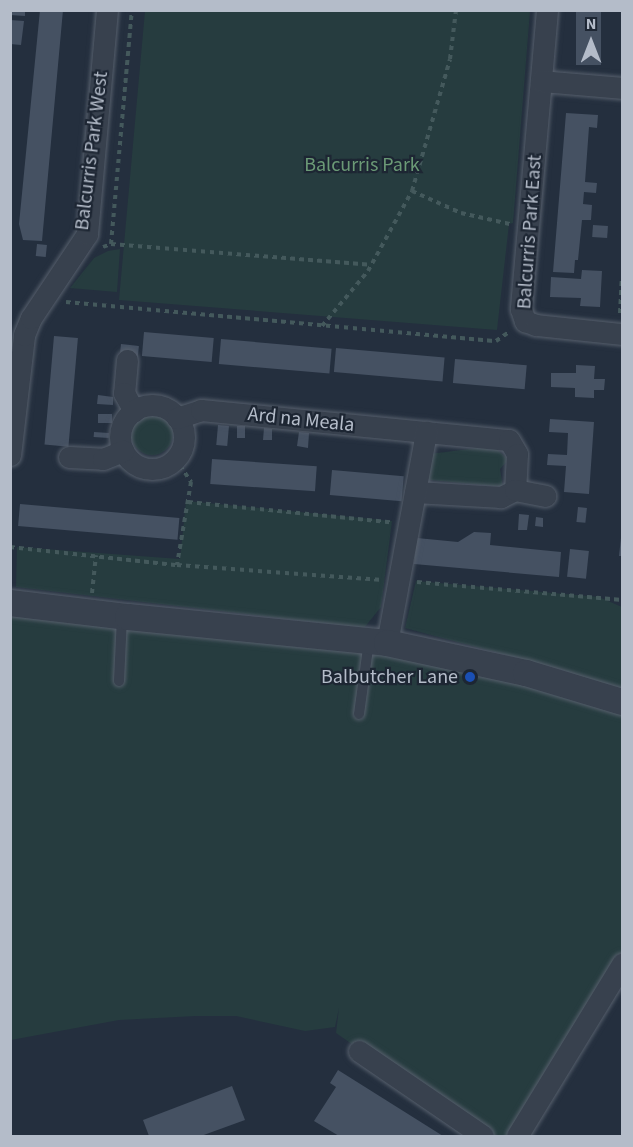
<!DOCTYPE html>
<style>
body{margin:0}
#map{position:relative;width:633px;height:1147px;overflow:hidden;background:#242f3e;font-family:"Source Sans 3",sans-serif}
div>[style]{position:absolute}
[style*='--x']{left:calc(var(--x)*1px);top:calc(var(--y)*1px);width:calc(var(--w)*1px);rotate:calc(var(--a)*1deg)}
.green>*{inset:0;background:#263c3f}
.round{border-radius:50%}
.building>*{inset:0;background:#455162;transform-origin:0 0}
.path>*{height:4px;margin-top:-2px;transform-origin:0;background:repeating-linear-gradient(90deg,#44595c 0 4.5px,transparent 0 9px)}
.roads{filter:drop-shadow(0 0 2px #565f6c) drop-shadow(0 0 2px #565f6c)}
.service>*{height:10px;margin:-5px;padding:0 5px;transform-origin:5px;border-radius:5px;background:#38414e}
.minor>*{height:21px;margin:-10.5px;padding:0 10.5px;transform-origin:10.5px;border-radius:10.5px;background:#38414e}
.minor>.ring{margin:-10.5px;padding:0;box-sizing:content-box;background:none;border:21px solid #38414e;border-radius:50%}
.tertiary>*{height:26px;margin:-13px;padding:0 13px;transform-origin:13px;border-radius:13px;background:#38414e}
.dots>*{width:16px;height:16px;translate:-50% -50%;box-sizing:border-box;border:3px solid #1d2633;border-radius:50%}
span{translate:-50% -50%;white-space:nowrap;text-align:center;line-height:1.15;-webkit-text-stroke:4.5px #1d2633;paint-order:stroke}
.street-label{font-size:20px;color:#b4bcc9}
.park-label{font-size:20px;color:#6b9a76}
.poi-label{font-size:20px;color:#b4bcc9}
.right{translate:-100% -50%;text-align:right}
.frame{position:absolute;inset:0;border:12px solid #b4bcc9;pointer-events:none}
.north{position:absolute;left:561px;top:12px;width:60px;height:60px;-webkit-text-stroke:4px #1d2633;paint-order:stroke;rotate:0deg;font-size:16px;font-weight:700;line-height:24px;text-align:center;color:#b4bcc9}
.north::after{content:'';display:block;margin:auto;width:21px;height:27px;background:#b4bcc9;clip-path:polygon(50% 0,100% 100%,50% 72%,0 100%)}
</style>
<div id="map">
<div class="green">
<div style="clip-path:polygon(145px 11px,530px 11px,513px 223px,509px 224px,497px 330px,119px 300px)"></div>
<div style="clip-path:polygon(120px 249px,117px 292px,70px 288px,94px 258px,108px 251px)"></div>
<div class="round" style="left:131px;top:413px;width:42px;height:42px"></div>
<div style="clip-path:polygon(494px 446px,508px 460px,500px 469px,503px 487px,420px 479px,421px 455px)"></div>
<div style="clip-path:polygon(186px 501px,392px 521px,381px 607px,364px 628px,16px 587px,17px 547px,180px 559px)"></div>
<div style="clip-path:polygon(416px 581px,599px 597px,622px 607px,622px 692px,563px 670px,405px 628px)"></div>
<div style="clip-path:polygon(11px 603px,387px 643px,622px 702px,622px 963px,516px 1136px,484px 1136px,336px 1033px,339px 1008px,335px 1027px,305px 1031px,236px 1016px,196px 1016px,119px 1020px,11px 1040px)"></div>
</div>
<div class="building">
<div style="clip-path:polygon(10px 10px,25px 10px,25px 16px,10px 15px)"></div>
<div style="clip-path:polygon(40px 10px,63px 10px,42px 241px,23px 240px,19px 224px)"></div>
<div style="left:576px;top:10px;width:25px;height:55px"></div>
<div style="clip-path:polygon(10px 20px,24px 21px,21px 45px,10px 44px)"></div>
<div style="clip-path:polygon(566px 113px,598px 115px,597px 128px,589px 127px,585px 182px,597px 183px,596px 193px,584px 192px,583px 204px,592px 205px,591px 220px,582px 220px,578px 260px,575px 260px,574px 273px,553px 272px)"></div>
<div style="left:593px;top:225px;width:15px;height:12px;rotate:4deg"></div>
<div style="left:37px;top:244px;width:10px;height:12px;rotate:6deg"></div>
<div style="clip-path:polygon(582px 270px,602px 271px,600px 307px,580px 306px,581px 298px,550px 297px,551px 277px,581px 279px)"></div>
<div style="left:144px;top:332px;width:70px;height:24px;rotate:5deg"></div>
<div style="left:54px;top:336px;width:24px;height:109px;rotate:5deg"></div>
<div style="left:221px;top:339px;width:111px;height:25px;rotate:5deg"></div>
<div style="left:121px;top:344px;width:18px;height:15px;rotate:6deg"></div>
<div style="left:336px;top:348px;width:109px;height:24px;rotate:5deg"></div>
<div style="left:455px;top:359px;width:72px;height:24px;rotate:5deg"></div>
<div style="clip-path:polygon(576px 365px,595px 366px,594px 379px,605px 379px,604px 390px,594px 390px,594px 398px,575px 397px,575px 388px,551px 387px,551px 373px,576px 373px)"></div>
<div style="clip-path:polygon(98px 395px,113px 397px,113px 405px,97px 404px)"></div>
<div style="left:98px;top:414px;width:14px;height:9px"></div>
<div style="clip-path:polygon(550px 419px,594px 422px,589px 494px,564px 492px,566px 466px,547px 465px,548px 454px,567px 455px,568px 433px,549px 432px)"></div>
<div style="left:218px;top:425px;width:11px;height:20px;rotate:5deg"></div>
<div style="left:237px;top:426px;width:8px;height:12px"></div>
<div style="clip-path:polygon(264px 428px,272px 429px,272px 440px,263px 440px)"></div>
<div style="left:94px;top:432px;width:15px;height:5px;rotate:4deg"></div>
<div style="clip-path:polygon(299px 432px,309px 433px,308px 448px,297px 446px)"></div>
<div style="left:212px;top:459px;width:105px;height:25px;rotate:4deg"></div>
<div style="left:332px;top:470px;width:72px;height:25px;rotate:5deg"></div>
<div style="left:20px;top:504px;width:160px;height:22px;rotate:5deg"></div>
<div style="left:578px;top:507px;width:9px;height:15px;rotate:6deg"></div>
<div style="clip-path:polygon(519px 514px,529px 515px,527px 530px,518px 530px)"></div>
<div style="clip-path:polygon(536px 517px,543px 518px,543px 527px,535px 526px)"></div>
<div style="clip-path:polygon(474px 532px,491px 533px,490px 545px,561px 552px,559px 577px,414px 564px,417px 538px,458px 542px)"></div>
<div style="clip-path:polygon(621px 538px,622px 538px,622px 556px,619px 556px)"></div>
<div style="left:570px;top:549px;width:19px;height:28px;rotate:6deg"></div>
<div style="clip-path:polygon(338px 1070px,443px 1136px,339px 1136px,314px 1121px,336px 1087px,330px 1083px)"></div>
<div style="clip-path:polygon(232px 1086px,245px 1120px,201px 1136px,149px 1136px,143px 1120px)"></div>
</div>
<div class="path">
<div style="--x:412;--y:191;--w:54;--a:24.2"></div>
<div style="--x:461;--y:213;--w:50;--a:12.7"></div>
<div style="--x:111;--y:244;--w:260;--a:4.6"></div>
<div style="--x:103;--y:247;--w:9;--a:-21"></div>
<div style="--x:111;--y:244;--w:235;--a:-84.9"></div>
<div style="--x:66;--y:302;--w:432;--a:5.2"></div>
<div style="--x:496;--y:341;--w:16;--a:-35"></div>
<div style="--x:620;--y:313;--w:36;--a:-87"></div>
<div style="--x:322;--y:326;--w:72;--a:-50.1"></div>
<div style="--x:368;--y:271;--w:91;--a:-61.2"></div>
<div style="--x:412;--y:191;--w:137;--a:-73.9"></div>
<div style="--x:450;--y:59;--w:49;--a:-83"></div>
<div style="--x:175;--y:458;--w:29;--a:56"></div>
<div style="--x:191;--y:482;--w:84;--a:99.6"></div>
<div style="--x:188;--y:502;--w:203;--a:5.7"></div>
<div style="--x:10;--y:547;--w:168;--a:6.2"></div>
<div style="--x:177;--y:565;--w:203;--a:4.2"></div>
<div style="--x:417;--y:582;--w:206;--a:5"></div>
<div style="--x:92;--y:593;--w:38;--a:-84"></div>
</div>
<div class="roads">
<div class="service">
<div style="--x:119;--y:681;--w:64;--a:-87.3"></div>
<div style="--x:359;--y:714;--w:74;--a:-82.2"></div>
</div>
<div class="minor">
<div style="--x:547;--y:10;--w:300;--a:95"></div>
<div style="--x:521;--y:309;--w:13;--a:72"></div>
<div style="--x:525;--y:321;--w:12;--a:20"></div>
<div style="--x:536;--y:325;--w:86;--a:6"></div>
<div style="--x:541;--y:81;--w:81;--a:4.9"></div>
<div style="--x:127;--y:360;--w:33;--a:95"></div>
<div style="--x:124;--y:393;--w:21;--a:61"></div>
<div class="ring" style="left:120px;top:405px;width:43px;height:43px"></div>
<div style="--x:177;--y:418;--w:25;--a:-18"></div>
<div style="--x:201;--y:410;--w:309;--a:5.6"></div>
<div style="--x:509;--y:440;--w:16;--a:60"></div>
<div style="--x:517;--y:454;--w:36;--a:93"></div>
<div style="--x:515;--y:490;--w:16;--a:153"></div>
<div style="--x:501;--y:497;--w:86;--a:-176.7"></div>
<div style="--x:10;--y:455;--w:121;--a:-83.3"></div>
<div style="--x:24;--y:335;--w:18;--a:-68"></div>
<div style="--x:31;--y:318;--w:101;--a:-56.3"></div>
<div style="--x:87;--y:234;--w:225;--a:-84.9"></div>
<div style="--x:69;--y:457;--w:34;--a:3"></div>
<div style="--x:103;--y:459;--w:22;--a:-22"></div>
<div style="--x:515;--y:490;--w:31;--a:11"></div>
<div style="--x:387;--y:643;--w:215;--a:-79.5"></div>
<div style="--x:359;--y:1051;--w:150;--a:34.4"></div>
<div style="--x:517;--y:1136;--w:202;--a:-58.6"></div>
</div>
<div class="tertiary">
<div style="--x:10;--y:603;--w:119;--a:6.8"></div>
<div style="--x:128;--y:617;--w:260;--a:5.7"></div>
<div style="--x:387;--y:643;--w:142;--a:12.2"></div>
<div style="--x:526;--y:673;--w:100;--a:16.8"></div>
</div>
</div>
<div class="dots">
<div style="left:470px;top:677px;background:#1a4fb4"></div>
</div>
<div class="street-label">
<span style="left:92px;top:151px;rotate:-83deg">Balcurris Park West</span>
<span style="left:530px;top:232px;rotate:-86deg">Balcurris Park East</span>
<span style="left:301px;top:420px;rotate:6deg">Ard na Meala</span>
</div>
<div class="park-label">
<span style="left:362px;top:165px">Balcurris Park</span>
</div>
<div class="poi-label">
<span class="right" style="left:458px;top:677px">Balbutcher Lane</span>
</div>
<div class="frame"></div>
<div class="north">N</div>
</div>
